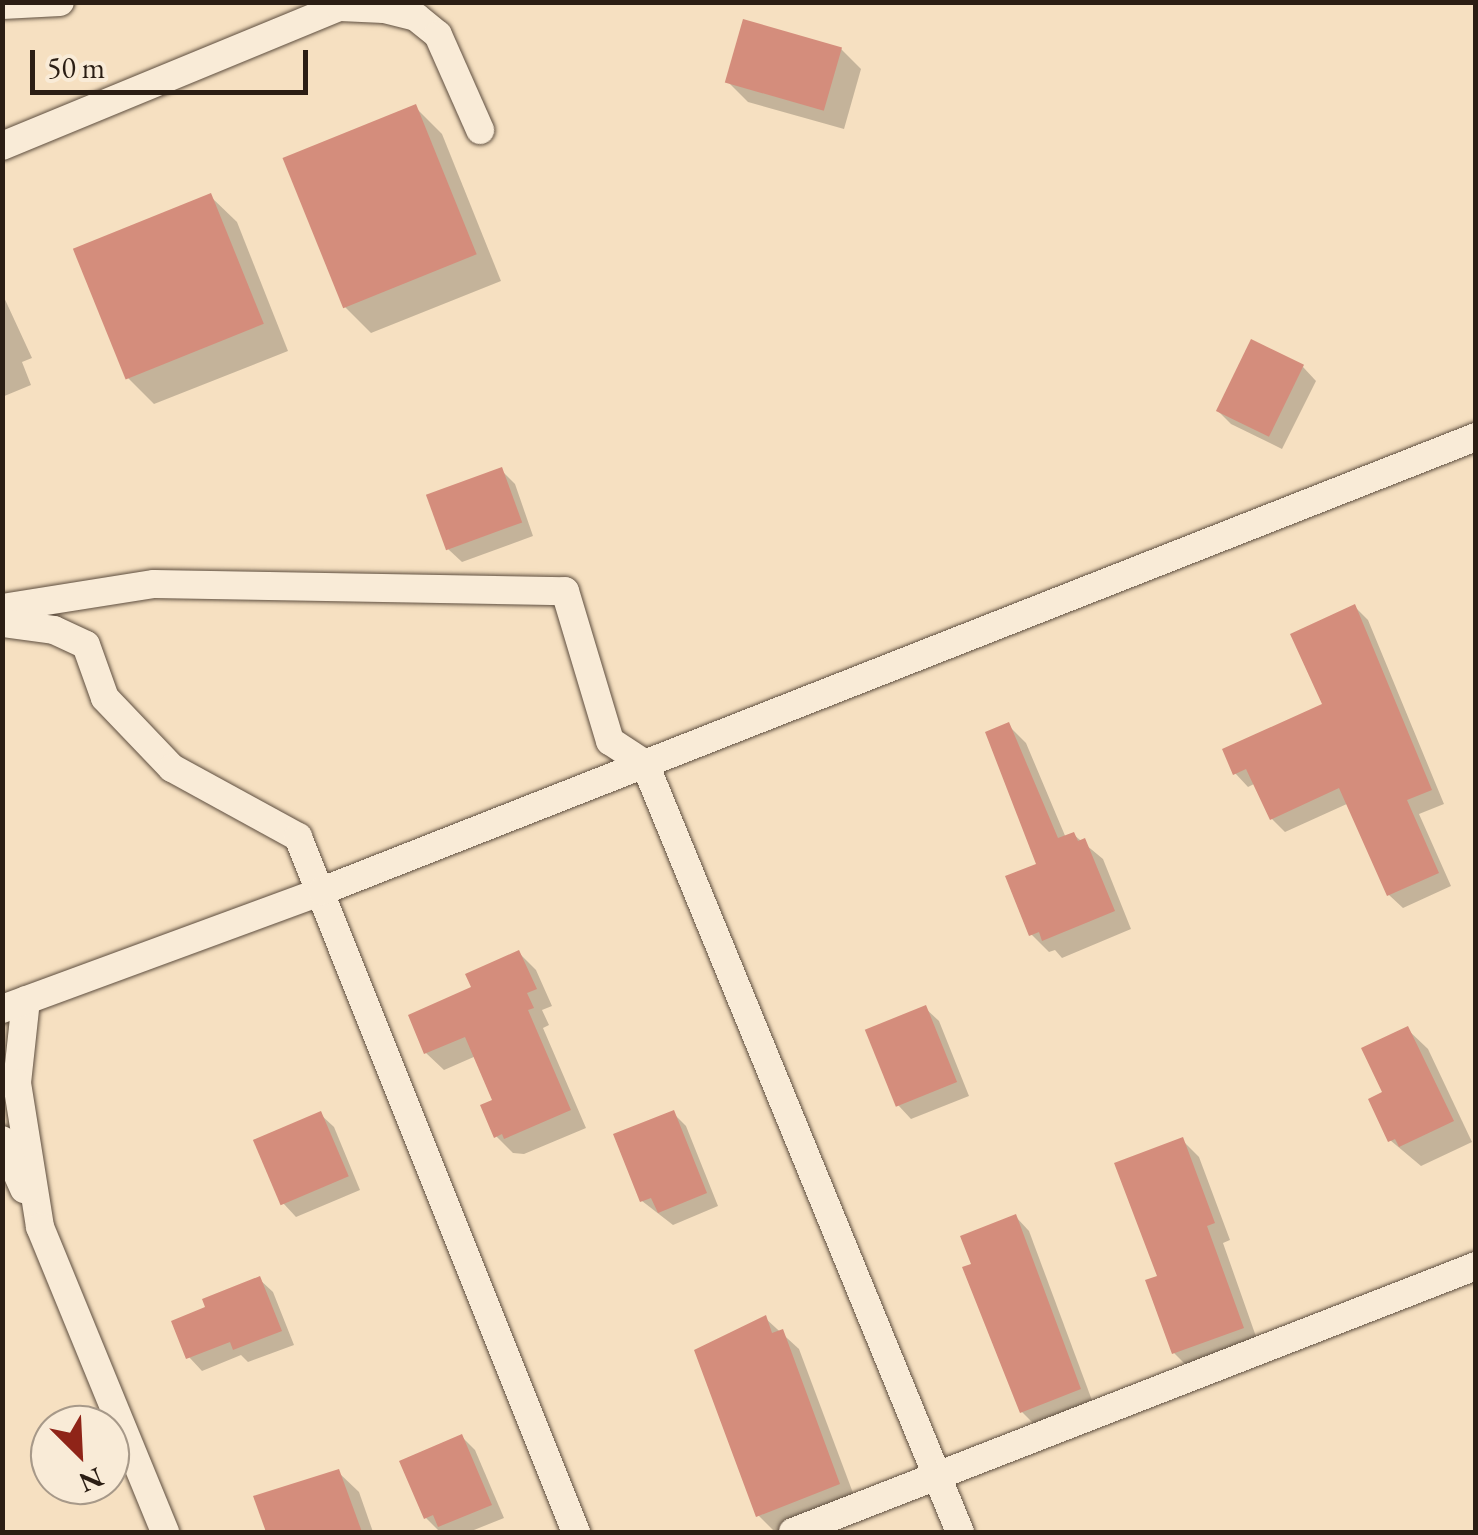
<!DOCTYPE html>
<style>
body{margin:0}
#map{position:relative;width:1478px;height:1535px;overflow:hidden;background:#f6e0c1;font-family:"EB Garamond",serif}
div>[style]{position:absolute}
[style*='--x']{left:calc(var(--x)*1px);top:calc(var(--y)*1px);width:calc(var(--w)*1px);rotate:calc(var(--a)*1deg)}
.shadow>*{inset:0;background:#0003}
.building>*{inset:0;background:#d48d7c;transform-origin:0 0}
.roads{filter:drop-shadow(0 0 2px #5e4e3f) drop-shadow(0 0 2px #5e4e3f)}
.street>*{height:28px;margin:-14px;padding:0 14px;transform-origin:14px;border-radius:14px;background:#f9ebd7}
span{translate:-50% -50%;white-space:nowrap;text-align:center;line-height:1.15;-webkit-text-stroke:8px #f9ebd7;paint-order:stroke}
.frame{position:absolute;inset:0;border:5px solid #2b1e14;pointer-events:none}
.north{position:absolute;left:30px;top:1405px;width:100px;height:100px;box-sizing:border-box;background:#f9ebd7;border:2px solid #a79989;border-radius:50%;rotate:156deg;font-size:28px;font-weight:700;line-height:40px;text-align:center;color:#2b1e14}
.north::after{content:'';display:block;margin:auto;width:35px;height:45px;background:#8f2418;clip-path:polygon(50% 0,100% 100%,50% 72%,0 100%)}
.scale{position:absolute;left:30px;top:50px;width:278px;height:45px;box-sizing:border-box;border:5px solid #2b1e14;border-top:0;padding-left:12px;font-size:30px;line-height:35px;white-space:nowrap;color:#2b1e14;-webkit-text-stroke:8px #f9ebd7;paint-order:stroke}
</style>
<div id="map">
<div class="shadow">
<div style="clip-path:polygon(841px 49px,861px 69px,844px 129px,748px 102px,728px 82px)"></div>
<div style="clip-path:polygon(415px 107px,442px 134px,501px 281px,371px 333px,344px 306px)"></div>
<div style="clip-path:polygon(210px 196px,237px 222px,288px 351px,154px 404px,128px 378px)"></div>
<div style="clip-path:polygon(2px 293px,32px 358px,22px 362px,31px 385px,2px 397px)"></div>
<div style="clip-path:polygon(1303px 367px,1316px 381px,1282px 449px,1231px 424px,1218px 411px)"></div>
<div style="clip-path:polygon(501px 470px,515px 484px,533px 536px,462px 562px,448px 549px)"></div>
<div style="clip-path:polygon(1355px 607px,1368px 620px,1444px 804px,1419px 814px,1451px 886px,1403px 908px,1389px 895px,1349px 803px,1285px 832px,1272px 819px,1256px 783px,1248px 787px,1235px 773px,1325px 705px)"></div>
<div style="clip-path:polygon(1008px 725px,1026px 743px,1066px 838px,1074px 835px,1103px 859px,1131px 929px,1062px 958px,1055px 950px,1049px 952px,1031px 934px,1039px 865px)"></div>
<div style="clip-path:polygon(519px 953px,536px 970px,552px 1006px,542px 1010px,549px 1025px,543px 1028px,586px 1128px,524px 1154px,513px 1153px,496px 1136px,496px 1101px,476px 1056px,444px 1070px,426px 1053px,474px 988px)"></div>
<div style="clip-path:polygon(925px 1008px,939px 1021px,969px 1096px,911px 1119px,898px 1105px)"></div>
<div style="clip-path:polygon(1407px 1029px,1428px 1049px,1472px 1142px,1421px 1166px,1390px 1140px,1386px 1093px)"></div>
<div style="clip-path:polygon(673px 1113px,686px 1126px,718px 1206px,673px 1225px,642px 1201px)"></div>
<div style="clip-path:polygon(320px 1114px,334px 1127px,360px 1190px,296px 1217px,283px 1203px)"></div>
<div style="clip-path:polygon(1182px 1140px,1199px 1157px,1230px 1240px,1223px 1243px,1259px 1345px,1191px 1370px,1174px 1353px,1160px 1277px)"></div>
<div style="clip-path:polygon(1016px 1217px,1029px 1231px,1093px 1403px,1035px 1425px,1022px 1412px,974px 1265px)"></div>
<div style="clip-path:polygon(259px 1279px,273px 1292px,294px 1345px,248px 1362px,241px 1355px,202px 1371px,189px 1357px,209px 1308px)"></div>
<div style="clip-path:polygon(765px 1318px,799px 1349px,856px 1501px,775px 1532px,758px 1515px)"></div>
<div style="clip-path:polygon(462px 1437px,475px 1450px,504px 1518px,469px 1532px,439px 1531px,426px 1518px)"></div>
<div style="clip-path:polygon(338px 1472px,359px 1492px,373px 1532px,272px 1532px,267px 1527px)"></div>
</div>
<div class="building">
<div style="left:743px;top:19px;width:103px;height:66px;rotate:16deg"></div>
<div style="left:416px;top:104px;width:162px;height:144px;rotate:68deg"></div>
<div style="left:211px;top:193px;width:141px;height:149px;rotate:68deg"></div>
<div style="left:1251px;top:339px;width:59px;height:80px;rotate:26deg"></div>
<div style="left:502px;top:467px;width:59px;height:81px;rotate:70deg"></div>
<div style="clip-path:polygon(1355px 604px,1432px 790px,1407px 800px,1439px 873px,1387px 896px,1339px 788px,1270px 820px,1246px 769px,1233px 775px,1222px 749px,1322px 704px,1290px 634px)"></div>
<div style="clip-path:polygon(1009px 722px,1058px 838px,1074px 832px,1078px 841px,1085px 838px,1115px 911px,1042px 941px,1039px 932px,1029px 936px,1005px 876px,1036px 864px,985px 732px)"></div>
<div style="clip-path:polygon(519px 950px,537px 989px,527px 993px,534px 1008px,528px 1010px,571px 1110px,504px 1139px,502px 1134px,494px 1138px,480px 1105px,492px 1100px,465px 1037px,424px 1054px,408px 1015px,471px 987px,465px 974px)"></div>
<div style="left:926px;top:1005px;width:83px;height:66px;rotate:68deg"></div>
<div style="clip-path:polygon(1408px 1026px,1454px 1121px,1399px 1147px,1395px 1139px,1388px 1142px,1368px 1099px,1382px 1092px,1361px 1048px)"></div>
<div style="clip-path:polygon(674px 1110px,707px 1193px,658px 1213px,651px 1198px,640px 1202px,613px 1134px)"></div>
<div style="left:321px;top:1111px;width:71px;height:74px;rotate:67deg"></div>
<div style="clip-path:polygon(1183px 1137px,1215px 1223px,1207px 1226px,1244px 1328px,1172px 1354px,1145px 1280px,1157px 1276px,1114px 1163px)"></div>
<div style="clip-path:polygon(1016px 1214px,1081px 1389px,1020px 1413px,962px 1267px,971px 1264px,960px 1236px)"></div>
<div style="clip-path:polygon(260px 1276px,282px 1331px,233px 1350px,230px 1342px,186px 1359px,171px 1321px,205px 1307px,202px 1299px)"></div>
<div style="clip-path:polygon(766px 1315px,772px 1333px,783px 1329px,840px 1484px,756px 1517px,694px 1350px)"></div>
<div style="clip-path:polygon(462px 1434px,492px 1505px,438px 1527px,433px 1515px,424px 1519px,399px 1461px)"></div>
<div style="clip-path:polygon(339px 1469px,362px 1532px,266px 1532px,253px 1496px)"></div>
</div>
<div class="roads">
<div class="street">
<div style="--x:2;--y:5;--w:58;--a:-3"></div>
<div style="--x:340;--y:7;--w:44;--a:2.6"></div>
<div style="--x:384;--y:9;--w:33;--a:14"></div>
<div style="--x:416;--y:17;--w:28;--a:39"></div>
<div style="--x:438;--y:35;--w:104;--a:66.1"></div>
<div style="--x:2;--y:146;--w:365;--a:-22.4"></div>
<div style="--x:340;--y:7;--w:5;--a:-90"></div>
<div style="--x:2;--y:608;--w:154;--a:-9"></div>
<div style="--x:154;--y:584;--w:411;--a:1"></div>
<div style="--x:565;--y:591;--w:157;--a:73.3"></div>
<div style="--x:610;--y:741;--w:42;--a:33.3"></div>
<div style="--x:645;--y:764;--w:830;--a:67.7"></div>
<div style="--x:2;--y:623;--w:52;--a:7.7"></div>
<div style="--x:54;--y:630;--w:35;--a:25"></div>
<div style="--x:86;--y:645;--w:56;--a:70.3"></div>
<div style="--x:105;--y:698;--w:97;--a:46.3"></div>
<div style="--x:172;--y:768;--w:144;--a:28.7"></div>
<div style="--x:298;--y:837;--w:749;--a:68.2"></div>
<div style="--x:26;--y:1000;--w:83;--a:96.2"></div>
<div style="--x:17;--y:1083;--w:146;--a:80.9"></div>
<div style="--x:40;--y:1227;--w:330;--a:67.7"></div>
<div style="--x:2;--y:1009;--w:341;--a:-20.2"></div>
<div style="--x:322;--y:891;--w:1240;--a:-21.48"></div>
<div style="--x:2;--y:1140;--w:54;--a:65.8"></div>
<div style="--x:793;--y:1532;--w:733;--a:-21.28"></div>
</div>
</div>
<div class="frame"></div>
<div class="north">N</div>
<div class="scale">50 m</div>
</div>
